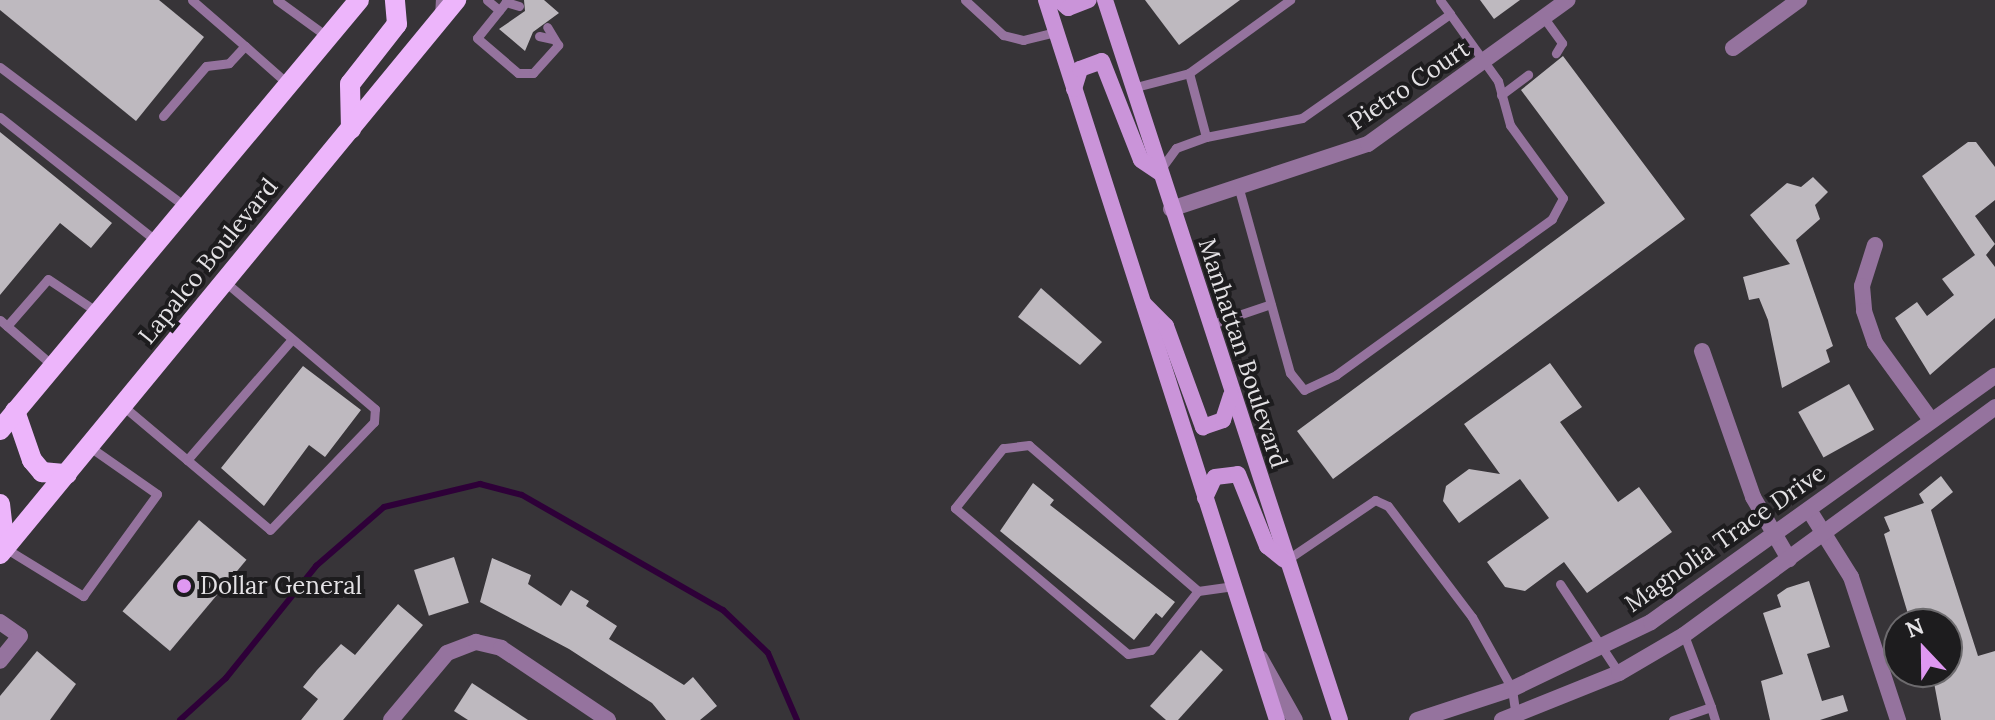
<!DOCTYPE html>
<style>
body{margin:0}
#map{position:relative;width:1995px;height:720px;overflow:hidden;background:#373438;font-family:Lora,serif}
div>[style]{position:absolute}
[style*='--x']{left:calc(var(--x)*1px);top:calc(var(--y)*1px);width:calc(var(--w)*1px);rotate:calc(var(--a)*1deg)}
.stream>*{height:6px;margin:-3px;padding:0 3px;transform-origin:3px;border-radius:3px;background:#2e0038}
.building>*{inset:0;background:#beb9bf;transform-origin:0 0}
.lane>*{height:9px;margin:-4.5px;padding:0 4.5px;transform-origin:4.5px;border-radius:4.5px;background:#95739e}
.street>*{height:16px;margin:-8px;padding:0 8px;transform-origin:8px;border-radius:8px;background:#95739e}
.secondary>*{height:16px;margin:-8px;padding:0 8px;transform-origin:8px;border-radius:8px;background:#ca94d9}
.primary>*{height:20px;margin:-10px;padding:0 10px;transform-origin:10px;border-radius:10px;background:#edb5fb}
.dots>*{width:22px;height:22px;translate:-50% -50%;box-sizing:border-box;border:4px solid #1d1c1e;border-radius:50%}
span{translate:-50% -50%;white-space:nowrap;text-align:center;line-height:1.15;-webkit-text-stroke:8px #1d1c1e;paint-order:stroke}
.street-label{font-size:24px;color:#e4e2e5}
.poi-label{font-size:24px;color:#e4e2e5}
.left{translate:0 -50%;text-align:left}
.north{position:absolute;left:1883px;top:608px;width:80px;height:80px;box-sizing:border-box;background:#1d1c1e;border:2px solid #6d6b6e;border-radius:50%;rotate:338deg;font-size:22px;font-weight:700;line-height:32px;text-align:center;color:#e4e2e5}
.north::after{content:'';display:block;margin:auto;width:28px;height:36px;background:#df98f1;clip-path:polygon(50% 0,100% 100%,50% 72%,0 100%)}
</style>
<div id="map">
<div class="stream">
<div style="--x:180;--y:720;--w:62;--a:-42.4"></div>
<div style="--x:226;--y:678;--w:144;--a:-51.2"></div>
<div style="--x:316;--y:566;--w:90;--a:-40.9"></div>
<div style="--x:384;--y:507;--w:99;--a:-13.5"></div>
<div style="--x:480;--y:484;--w:43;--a:14.7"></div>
<div style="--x:522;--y:495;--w:232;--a:29.8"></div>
<div style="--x:723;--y:610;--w:62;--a:43.7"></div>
<div style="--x:768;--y:653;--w:73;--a:66.6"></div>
</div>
<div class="building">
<div style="clip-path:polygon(0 0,159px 0,204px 37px,136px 121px,0 10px)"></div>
<div style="clip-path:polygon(524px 0,544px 0,559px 13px,533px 32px,525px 51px,499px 29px,525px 11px)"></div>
<div style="clip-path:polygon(1145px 0,1240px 0,1179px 45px)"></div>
<div style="clip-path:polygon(1480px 0,1520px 0,1494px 19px)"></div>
<div style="clip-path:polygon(1563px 56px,1685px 219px,1333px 479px,1297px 431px,1605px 203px,1521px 90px)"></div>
<div style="clip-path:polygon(0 132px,112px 223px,91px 248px,60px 223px,0 295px)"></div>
<div style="clip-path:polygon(1968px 142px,1976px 142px,1995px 167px,1995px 200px,1975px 216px,1995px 244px,1986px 255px,1995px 267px,1995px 318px,1930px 375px,1895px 318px,1917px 302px,1927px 316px,1954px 295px,1942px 279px,1975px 255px,1922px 176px)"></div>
<div style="clip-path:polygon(1813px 177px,1828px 192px,1815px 205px,1820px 219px,1796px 240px,1833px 346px,1826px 350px,1830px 362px,1782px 388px,1768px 320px,1759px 298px,1749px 300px,1743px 277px,1790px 264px,1750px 215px,1787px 183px,1801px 187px)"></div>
<div style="clip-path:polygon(1041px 288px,1102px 342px,1080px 365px,1018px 317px)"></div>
<div style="clip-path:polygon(1550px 363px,1582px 407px,1560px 422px,1618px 502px,1639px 487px,1672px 532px,1587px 593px,1564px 562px,1525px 591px,1505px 587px,1487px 562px,1549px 518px,1520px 479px,1459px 523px,1443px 501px,1446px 486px,1469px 469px,1500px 474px,1464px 424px)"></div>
<div style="clip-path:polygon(303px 366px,361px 410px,325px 457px,309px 445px,264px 506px,221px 468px)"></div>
<div style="left:1849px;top:384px;width:52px;height:58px;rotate:61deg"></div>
<div style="clip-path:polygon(1941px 476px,1953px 492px,1931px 510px,1978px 656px,1995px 651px,1995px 720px,1941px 720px,1932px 672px,1947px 672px,1947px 619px,1911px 624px,1884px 534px,1890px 531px,1884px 517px,1924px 503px,1919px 494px)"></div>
<div style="clip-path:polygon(1033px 483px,1054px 500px,1050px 505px,1175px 602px,1162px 618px,1156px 613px,1134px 640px,1000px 531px)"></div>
<div style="left:199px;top:520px;width:62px;height:119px;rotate:40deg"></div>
<div style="left:454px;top:557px;width:48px;height:42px;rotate:72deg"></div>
<div style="clip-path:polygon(492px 558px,531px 575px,528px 584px,561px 606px,571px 590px,589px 601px,586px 606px,617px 626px,609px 639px,684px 685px,693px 677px,717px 706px,700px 720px,666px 720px,652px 703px,569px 649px,480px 602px)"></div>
<div style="clip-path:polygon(1809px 581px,1830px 647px,1807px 654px,1822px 701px,1843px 695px,1848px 711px,1820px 720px,1770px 720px,1761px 681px,1783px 674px,1763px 613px,1781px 607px,1777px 595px,1787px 588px)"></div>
<div style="clip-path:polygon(398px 604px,423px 625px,396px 657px,343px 720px,301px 720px,318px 699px,303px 687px,317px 670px,341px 644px,355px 655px)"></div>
<div style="clip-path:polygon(1201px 650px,1223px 670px,1178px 720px,1166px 720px,1150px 706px)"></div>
<div style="clip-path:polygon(37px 651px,76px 684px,50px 720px,0 720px,0 696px)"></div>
<div style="clip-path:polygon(472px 683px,528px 720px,468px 720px,454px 711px)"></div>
</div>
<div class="lane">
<div style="--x:192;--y:0;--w:70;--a:41"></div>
<div style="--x:277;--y:0;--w:63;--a:36"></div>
<div style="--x:487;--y:0;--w:16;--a:40"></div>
<div style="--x:965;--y:0;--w:52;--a:42.6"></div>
<div style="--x:1003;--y:35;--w:21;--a:14"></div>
<div style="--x:1023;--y:40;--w:34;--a:-14"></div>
<div style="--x:1440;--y:0;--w:17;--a:54"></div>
<div style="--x:519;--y:6;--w:14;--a:-163"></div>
<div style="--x:506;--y:2;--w:46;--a:128.9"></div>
<div style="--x:477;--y:38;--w:54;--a:40.5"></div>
<div style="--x:518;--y:73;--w:15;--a:0"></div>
<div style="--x:533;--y:73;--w:38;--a:-48"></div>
<div style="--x:558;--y:45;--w:21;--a:-121"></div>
<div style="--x:439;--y:17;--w:17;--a:-87"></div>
<div style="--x:1544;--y:18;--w:31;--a:54"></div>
<div style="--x:1562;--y:43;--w:12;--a:121"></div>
<div style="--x:539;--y:36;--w:13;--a:13"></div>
<div style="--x:0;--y:67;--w:228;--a:37"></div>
<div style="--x:1189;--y:73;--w:125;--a:-35.9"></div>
<div style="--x:1132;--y:88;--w:59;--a:-14.7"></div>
<div style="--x:1189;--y:73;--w:66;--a:75.1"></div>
<div style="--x:1206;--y:137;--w:32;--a:160"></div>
<div style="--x:1176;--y:148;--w:27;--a:126"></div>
<div style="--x:1501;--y:95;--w:34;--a:-37"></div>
<div style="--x:163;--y:116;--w:66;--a:-49.3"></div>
<div style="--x:206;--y:66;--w:23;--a:-7"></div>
<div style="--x:229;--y:63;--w:23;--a:-47"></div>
<div style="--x:245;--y:46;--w:56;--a:41.4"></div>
<div style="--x:0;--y:117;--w:196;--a:38.4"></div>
<div style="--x:1206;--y:137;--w:98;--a:-11.2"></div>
<div style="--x:1302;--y:118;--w:181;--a:-35.1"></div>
<div style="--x:1450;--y:14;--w:82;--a:54.4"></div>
<div style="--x:1498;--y:81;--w:46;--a:74.7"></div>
<div style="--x:1510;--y:125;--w:90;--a:54"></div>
<div style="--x:1563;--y:198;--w:24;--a:118"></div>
<div style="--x:1552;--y:219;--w:266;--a:144.2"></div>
<div style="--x:1336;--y:375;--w:35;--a:155"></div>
<div style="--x:1304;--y:390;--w:22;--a:-129"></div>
<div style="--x:1290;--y:373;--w:191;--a:-105.5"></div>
<div style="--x:0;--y:320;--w:69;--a:40.9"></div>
<div style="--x:1209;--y:325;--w:65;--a:-18.7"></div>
<div style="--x:7;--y:326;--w:62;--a:-48.9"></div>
<div style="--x:48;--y:279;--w:58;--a:33.7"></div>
<div style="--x:123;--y:406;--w:192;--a:40.1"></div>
<div style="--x:270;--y:530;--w:150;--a:-46.1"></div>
<div style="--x:374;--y:422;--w:13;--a:-86"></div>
<div style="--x:375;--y:409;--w:197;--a:-139.7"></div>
<div style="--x:187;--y:460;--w:160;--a:-49"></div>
<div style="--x:5;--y:548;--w:92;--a:31.6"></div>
<div style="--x:83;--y:596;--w:126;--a:-54"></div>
<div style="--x:157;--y:494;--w:82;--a:-145"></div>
<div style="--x:1285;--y:561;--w:109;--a:-34.1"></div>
<div style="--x:1375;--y:500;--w:14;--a:25"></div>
<div style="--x:1388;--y:506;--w:139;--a:52.9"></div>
<div style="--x:1472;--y:617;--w:82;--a:60.9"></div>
<div style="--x:1512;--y:689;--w:27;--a:82"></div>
<div style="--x:1560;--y:584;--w:107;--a:56.5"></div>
<div style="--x:1198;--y:591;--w:223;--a:-139.2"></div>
<div style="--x:1029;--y:445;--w:26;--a:173"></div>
<div style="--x:1003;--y:448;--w:77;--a:128.7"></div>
<div style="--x:955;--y:508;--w:226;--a:40.2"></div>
<div style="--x:1128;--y:654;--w:23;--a:-10"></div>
<div style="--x:1151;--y:650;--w:75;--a:-51.5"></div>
<div style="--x:1198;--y:591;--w:36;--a:-8"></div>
<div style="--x:1684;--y:635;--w:77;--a:69.4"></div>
<div style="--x:1673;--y:720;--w:40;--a:-18.9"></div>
<div style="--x:1711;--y:707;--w:14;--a:73"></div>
</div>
<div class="street">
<div style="--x:1733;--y:48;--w:82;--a:-36"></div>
<div style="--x:1171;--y:209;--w:207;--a:-18.3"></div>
<div style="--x:1368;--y:144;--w:246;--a:-35.8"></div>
<div style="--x:1875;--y:245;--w:43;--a:107.6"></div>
<div style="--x:1862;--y:286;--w:25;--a:85"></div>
<div style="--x:1864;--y:311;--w:34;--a:71"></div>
<div style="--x:1875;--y:343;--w:95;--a:54"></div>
<div style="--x:1702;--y:351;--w:155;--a:70.7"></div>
<div style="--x:1753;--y:497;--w:72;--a:59.9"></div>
<div style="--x:1809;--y:510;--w:79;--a:57.9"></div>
<div style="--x:1851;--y:577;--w:151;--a:71.8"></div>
<div style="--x:0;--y:622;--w:24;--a:35"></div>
<div style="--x:20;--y:636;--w:32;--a:129"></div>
<div style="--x:1260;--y:658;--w:71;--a:60.6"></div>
<div style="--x:391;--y:720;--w:87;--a:-50.1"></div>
<div style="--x:447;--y:653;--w:31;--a:-21"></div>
<div style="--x:476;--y:642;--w:26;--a:13"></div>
<div style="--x:501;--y:648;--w:129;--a:33.9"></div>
<div style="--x:1417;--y:720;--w:100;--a:-18.1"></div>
<div style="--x:1512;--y:689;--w:154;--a:-25.7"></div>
<div style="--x:1651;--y:622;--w:423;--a:-35.6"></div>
<div style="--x:1502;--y:720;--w:126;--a:-21.9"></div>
<div style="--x:1619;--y:673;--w:75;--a:-30.3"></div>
<div style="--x:1684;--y:635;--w:386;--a:-36.2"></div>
</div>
<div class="secondary">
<div style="--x:1046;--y:0;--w:756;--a:72.21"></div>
<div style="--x:1059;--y:0;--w:12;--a:42"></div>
<div style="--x:1068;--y:8;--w:22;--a:-21"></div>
<div style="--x:1105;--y:0;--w:757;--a:71.92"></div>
<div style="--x:1074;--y:89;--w:21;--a:-73"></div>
<div style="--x:1080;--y:69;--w:23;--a:-20"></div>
<div style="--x:1102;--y:61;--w:106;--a:68.5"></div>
<div style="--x:1141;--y:160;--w:22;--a:34"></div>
<div style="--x:1144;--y:304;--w:31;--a:45"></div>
<div style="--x:1166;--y:326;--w:108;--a:69.9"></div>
<div style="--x:1203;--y:427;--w:21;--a:-19"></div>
<div style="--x:1223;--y:420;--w:26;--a:-72"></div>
<div style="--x:1205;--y:498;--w:23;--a:-65"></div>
<div style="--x:1215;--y:477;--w:23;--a:-7"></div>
<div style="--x:1238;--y:474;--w:78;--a:68.1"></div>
<div style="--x:1267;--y:546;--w:22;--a:39"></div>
</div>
<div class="primary">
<div style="--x:351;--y:129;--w:45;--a:-91.3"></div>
<div style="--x:350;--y:84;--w:76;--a:-51.9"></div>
<div style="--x:397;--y:24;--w:24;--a:-95"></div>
<div style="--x:15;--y:411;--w:52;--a:70.9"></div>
<div style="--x:32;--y:460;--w:16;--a:50"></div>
<div style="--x:42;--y:472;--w:25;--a:5"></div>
<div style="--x:0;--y:430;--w:560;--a:-50.14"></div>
<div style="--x:0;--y:504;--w:44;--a:83.5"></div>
<div style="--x:0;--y:554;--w:718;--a:-50.54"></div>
</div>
<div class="dots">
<div style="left:184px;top:586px;background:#df98f1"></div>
</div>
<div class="street-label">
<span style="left:1409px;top:85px;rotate:-34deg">Pietro Court</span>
<span style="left:208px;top:261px;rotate:-51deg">Lapalco Boulevard</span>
<span style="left:1243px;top:353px;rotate:72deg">Manhattan Boulevard</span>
<span style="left:1725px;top:538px;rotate:-35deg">Magnolia Trace Drive</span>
</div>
<div class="poi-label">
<span class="left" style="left:200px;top:586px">Dollar General</span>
</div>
<div class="north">N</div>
</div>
